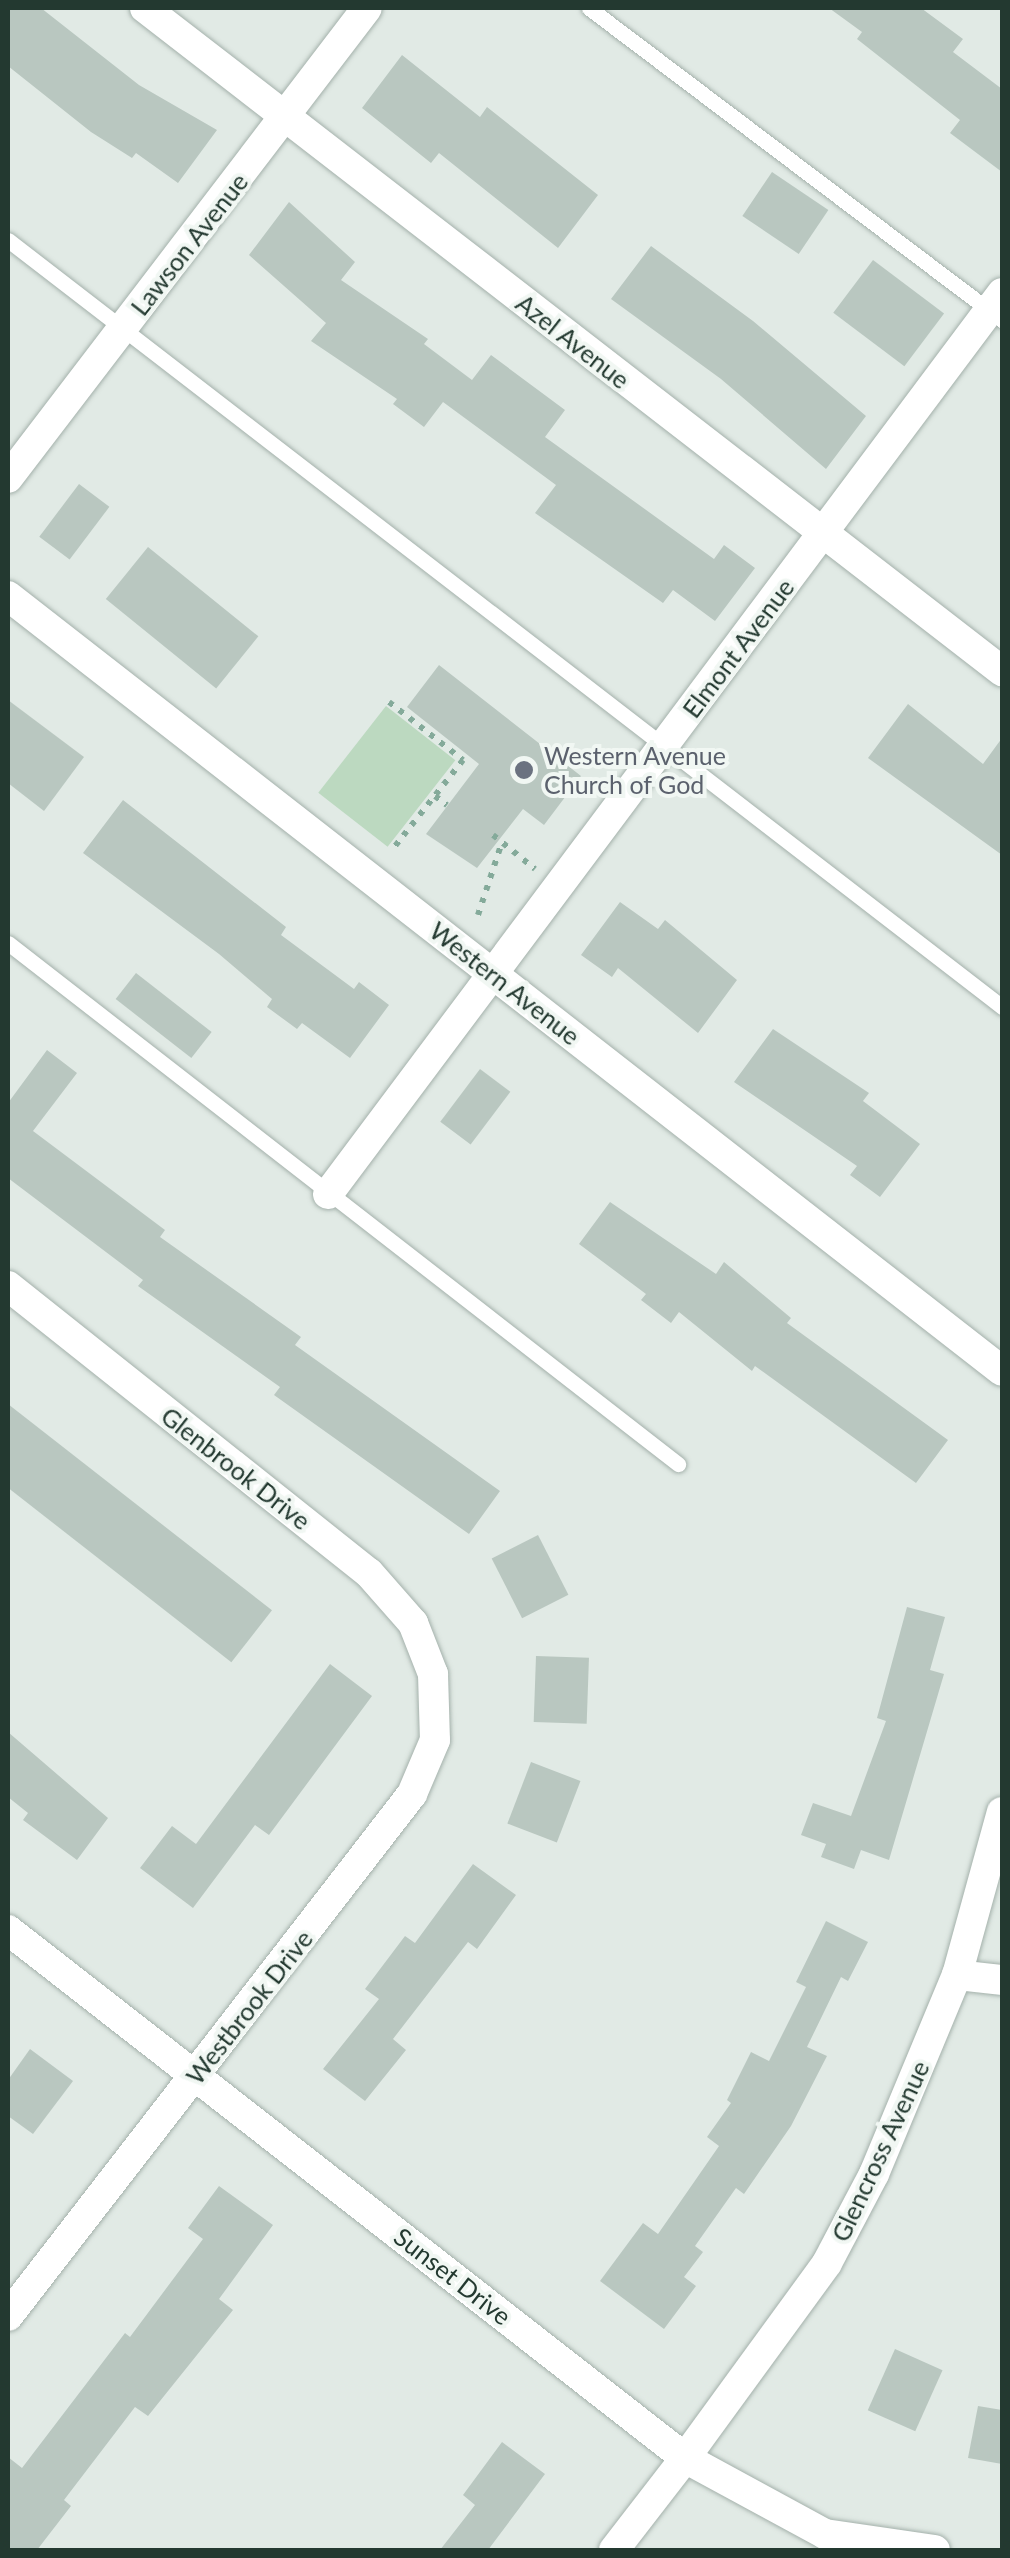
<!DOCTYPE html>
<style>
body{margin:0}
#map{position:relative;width:1010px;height:2558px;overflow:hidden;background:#e1eae5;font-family:Lato,sans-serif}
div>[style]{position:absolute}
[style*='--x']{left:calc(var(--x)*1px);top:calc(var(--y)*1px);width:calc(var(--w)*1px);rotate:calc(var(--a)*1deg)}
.green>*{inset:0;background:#bcd9c0;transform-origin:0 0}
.building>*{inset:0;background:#b9c7c0;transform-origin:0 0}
.path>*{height:6px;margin-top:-3px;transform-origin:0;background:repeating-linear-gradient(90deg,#84aa9a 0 5px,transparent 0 13px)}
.roads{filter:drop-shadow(0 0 2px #a4b1ab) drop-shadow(0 0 2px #a4b1ab)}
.lane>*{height:15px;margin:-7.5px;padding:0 7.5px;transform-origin:7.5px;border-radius:7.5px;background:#fff}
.street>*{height:30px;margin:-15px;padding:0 15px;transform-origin:15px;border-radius:15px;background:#fff}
.secondary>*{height:30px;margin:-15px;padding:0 15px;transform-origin:15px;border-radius:15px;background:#fff}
.dots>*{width:28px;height:28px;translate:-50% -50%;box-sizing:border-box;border:5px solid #f1f7f3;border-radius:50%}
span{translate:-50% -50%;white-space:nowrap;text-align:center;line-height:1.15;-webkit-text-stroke:8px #f1f7f3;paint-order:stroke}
.street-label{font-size:25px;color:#233930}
.worship-label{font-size:25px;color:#5b616d}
.left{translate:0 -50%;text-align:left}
.frame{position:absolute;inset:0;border:10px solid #233930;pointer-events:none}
</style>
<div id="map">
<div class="green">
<div style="left:386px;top:706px;width:88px;height:110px;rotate:38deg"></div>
</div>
<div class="building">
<div style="clip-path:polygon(8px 8px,41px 8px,139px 85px,217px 130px,178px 183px,136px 153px,132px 158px,91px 132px,8px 66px)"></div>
<div style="clip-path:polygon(829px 8px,921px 8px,963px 39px,953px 52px,1002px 89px,1002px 172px,950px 133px,960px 120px,857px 39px,862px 32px)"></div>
<div style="clip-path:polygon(402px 55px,480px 117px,487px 107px,598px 195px,558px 248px,439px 153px,431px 163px,362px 108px)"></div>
<div style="left:772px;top:172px;width:68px;height:53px;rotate:34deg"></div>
<div style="clip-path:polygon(289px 202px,355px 262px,341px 280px,428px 339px,424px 344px,472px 380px,491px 355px,565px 410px,545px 437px,714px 559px,724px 545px,755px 568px,715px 621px,673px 590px,663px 603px,535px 513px,556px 485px,443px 402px,424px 427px,393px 404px,397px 399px,311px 341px,326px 323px,249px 255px)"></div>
<div style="clip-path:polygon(651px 246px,753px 321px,866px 416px,826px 469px,721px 379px,611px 299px)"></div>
<div style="left:873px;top:260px;width:89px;height:66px;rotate:37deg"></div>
<div style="left:79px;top:484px;width:38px;height:66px;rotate:37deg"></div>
<div style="left:148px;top:547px;width:142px;height:67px;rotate:39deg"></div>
<div style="clip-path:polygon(439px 665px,581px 776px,544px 825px,523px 809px,477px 868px,426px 834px,479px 764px,407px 707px)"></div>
<div style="clip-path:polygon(8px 700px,84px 757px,44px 811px,8px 783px)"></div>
<div style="clip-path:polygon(908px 704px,983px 764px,1002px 738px,1002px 855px,868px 758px)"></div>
<div style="clip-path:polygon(123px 800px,286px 927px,281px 935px,354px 989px,359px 982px,389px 1005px,350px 1058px,302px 1023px,297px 1029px,267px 1007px,272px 999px,219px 954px,83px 853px)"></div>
<div style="clip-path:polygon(620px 902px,658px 929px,665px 920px,737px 980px,698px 1033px,618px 968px,612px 977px,581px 955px)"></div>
<div style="left:136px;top:973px;width:96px;height:33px;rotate:38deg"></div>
<div style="clip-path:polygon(773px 1029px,869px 1093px,863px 1101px,920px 1144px,880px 1197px,850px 1175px,857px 1166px,734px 1082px)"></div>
<div style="clip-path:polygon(47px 1050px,77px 1073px,33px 1131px,165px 1230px,160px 1237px,301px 1337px,295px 1345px,500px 1491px,469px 1534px,274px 1395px,280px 1387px,138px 1286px,143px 1280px,8px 1178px,8px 1103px)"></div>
<div style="left:480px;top:1069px;width:38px;height:66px;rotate:37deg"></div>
<div style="clip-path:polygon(610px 1202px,716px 1274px,724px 1262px,791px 1318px,787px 1323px,948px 1440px,916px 1483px,755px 1366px,752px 1371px,679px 1312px,671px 1323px,641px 1300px,646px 1294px,579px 1244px)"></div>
<div style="left:8px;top:1404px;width:335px;height:66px;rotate:38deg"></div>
<div style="left:538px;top:1535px;width:67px;height:52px;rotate:63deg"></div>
<div style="clip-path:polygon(907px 1607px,945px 1617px,930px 1670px,944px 1674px,889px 1860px,861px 1850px,854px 1869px,821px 1857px,826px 1844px,801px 1835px,813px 1803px,851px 1816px,886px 1721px,877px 1718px)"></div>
<div style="left:536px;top:1656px;width:53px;height:66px;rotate:2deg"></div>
<div style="clip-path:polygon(330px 1664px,372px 1696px,269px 1835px,255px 1825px,193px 1908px,140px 1868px,172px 1826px,196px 1844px)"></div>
<div style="clip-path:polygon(8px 1732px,108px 1818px,77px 1860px,23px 1820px,28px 1813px,8px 1797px)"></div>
<div style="left:531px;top:1762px;width:53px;height:66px;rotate:21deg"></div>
<div style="clip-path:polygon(473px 1864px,516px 1895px,477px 1949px,468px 1942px,393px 2039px,406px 2050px,365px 2101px,323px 2069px,379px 1999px,365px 1989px,405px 1936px,415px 1943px)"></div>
<div style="clip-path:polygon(826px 1921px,868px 1942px,848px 1981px,841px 1977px,807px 2047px,827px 2056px,791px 2126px,744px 2194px,736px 2188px,695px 2246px,703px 2252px,684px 2277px,696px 2286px,664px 2329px,600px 2281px,643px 2223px,658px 2234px,719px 2146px,707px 2137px,731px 2103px,727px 2100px,751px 2052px,769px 2061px,806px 1987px,796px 1982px)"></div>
<div style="clip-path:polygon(30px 2049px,73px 2081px,33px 2134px,8px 2116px,8px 2080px)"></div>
<div style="clip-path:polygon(219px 2186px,273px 2225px,219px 2299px,233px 2310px,148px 2416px,135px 2407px,64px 2500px,71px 2506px,37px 2550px,8px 2550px,8px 2457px,22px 2468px,125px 2333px,130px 2337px,203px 2239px,188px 2228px)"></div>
<div style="left:895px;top:2349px;width:52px;height:67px;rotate:24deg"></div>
<div style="clip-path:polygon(978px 2406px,1002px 2410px,1002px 2464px,968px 2458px)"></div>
<div style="clip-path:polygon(502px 2442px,545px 2474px,488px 2550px,440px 2550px,475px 2505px,463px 2495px)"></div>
</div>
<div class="path">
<div style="--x:389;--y:702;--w:94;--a:38.1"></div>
<div style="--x:463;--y:760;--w:115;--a:128.3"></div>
<div style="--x:435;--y:796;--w:15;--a:37"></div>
<div style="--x:493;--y:835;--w:54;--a:39"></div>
<div style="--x:478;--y:915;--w:77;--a:-71.8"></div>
</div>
<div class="roads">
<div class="lane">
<div style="--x:589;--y:8;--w:518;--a:37.07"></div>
<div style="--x:8;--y:240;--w:1256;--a:37.65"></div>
<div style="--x:8;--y:943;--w:849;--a:37.87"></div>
</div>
<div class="street">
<div style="--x:145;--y:8;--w:1084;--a:37.73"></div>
<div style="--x:8;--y:478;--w:591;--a:-52.63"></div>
<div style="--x:328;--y:1194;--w:1125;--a:-53.2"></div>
<div style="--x:8;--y:1286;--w:461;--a:38.5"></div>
<div style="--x:369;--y:1573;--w:67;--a:48.7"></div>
<div style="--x:413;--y:1623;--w:55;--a:68.6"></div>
<div style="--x:433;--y:1674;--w:66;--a:88.3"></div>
<div style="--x:435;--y:1740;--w:59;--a:113.1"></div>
<div style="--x:412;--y:1794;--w:660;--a:127.74"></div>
<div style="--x:957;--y:1975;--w:45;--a:6.3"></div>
<div style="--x:614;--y:2550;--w:116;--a:-52.3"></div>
</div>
<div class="secondary">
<div style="--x:8;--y:596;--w:1260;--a:37.94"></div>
<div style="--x:8;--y:1930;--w:859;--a:37.95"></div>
<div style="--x:685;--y:2458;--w:159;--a:28.5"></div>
<div style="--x:825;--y:2534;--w:111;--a:8.3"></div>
<div style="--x:685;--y:2458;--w:241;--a:-53.9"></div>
<div style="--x:827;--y:2263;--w:101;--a:-62.2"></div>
<div style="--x:874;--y:2174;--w:216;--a:-67.4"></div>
<div style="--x:957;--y:1975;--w:169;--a:-74.6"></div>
</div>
</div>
<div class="dots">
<div style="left:524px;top:770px;background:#6b7280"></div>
</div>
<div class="street-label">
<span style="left:189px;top:244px;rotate:-52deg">Lawson Avenue</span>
<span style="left:573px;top:341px;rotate:38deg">Azel Avenue</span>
<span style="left:738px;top:648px;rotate:-53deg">Elmont Avenue</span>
<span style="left:505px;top:983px;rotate:38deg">Western Avenue</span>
<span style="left:236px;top:1468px;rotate:38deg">Glenbrook Drive</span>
<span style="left:249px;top:2007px;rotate:-52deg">Westbrook Drive</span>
<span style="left:880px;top:2151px;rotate:-65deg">Glencross Avenue</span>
<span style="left:453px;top:2276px;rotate:38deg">Sunset Drive</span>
</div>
<div class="worship-label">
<span class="left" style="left:544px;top:770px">Western Avenue<br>Church of God</span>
</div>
<div class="frame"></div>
</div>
